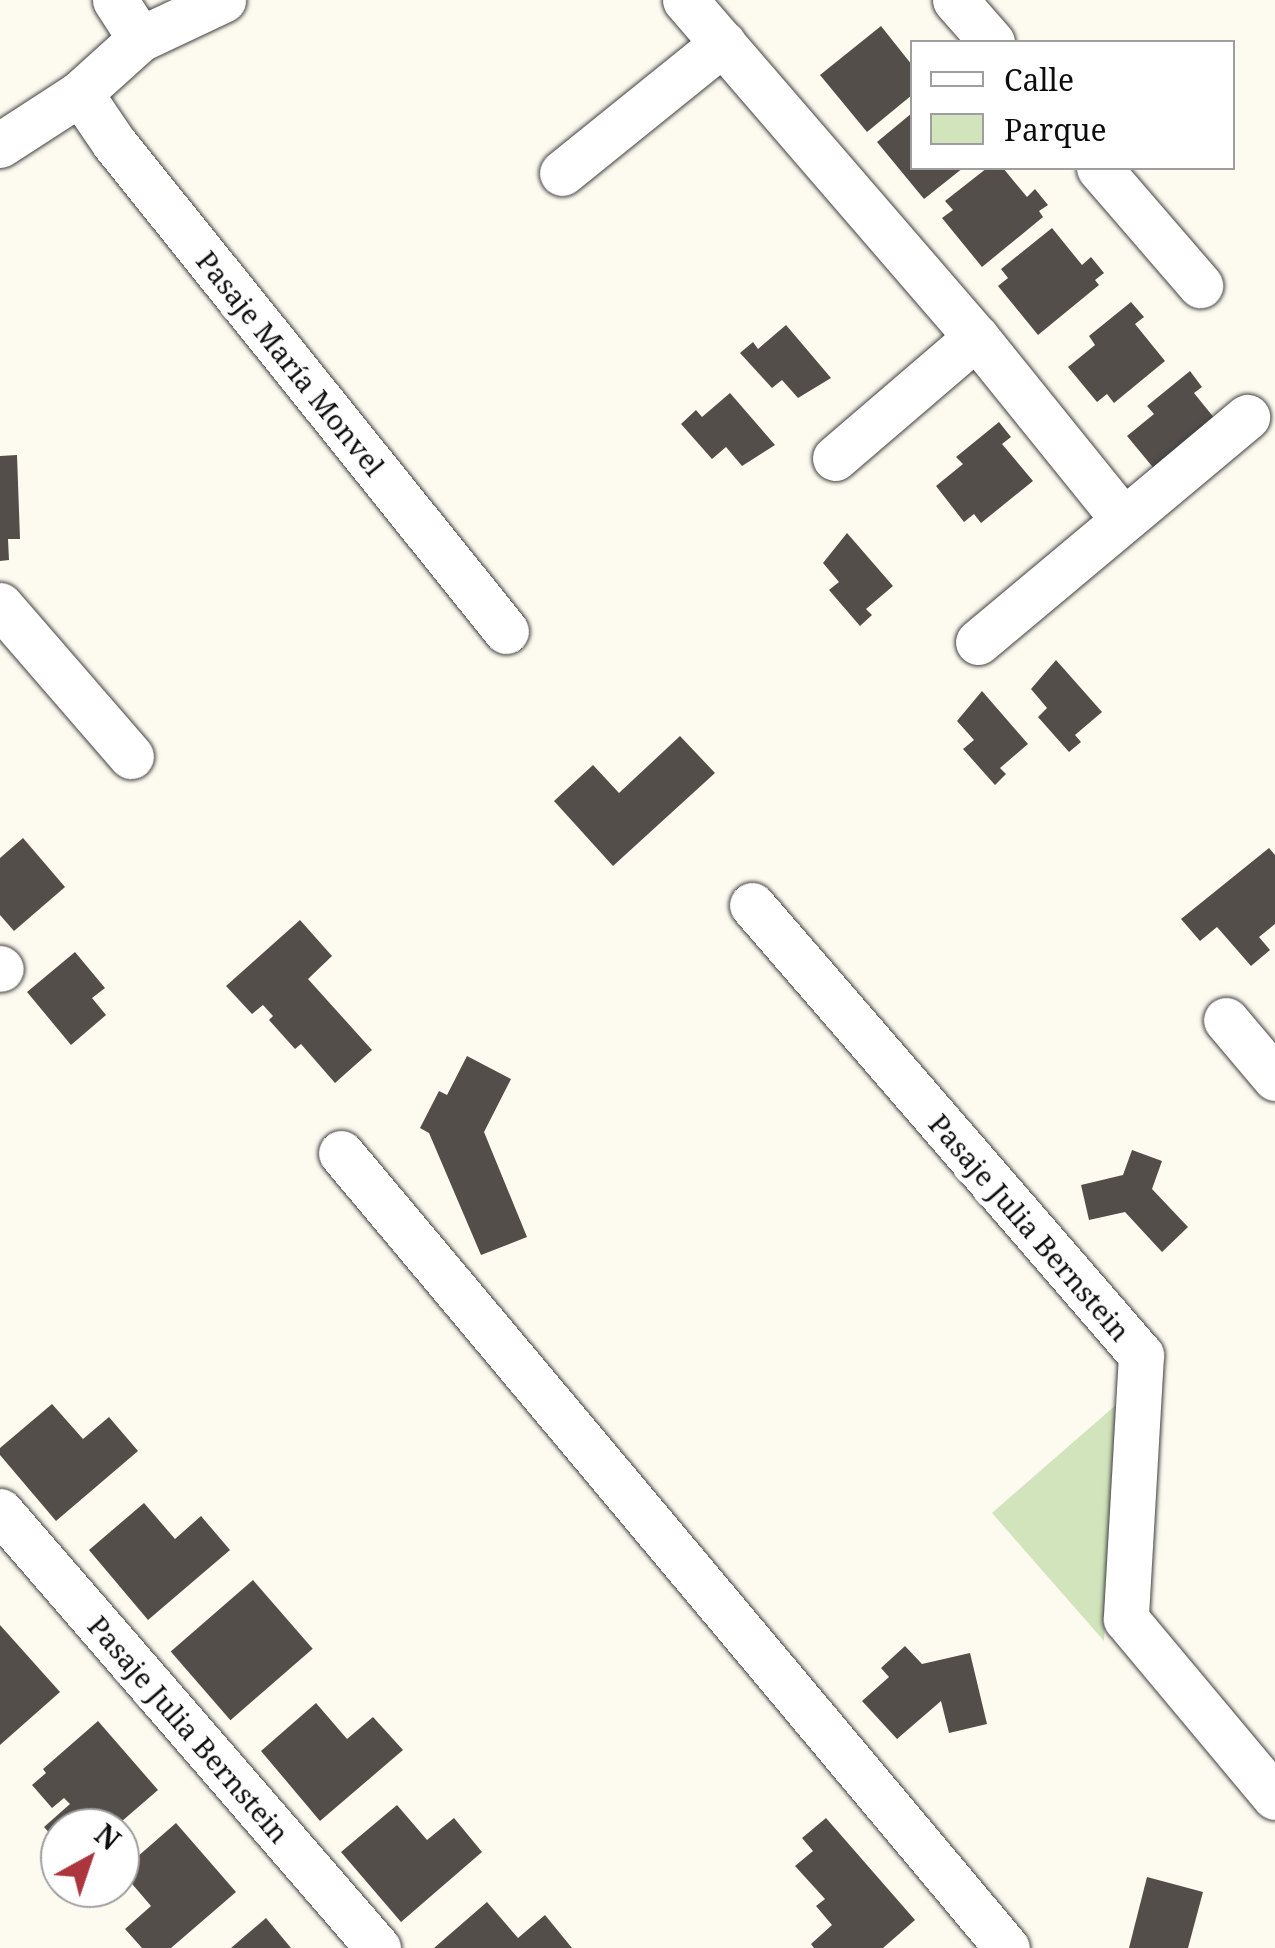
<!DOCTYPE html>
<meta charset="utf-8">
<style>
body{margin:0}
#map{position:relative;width:1275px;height:1948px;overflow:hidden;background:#fdfaef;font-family:"Noto Serif",serif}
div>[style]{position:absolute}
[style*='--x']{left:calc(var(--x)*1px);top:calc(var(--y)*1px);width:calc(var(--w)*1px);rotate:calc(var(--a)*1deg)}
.green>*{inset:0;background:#d1e4bc}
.building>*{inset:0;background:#544e4b;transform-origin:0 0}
.roads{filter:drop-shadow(0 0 2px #404040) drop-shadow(0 0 2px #404040)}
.street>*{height:45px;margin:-22.5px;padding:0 22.5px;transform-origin:22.5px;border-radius:22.5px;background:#fff}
span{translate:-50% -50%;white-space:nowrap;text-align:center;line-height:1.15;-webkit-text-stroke:10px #fff;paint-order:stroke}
.street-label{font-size:28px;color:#0d0d0d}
.legend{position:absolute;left:910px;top:40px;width:325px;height:130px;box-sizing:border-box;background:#fff;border:2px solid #9e9e9e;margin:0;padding:12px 18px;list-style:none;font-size:30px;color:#0d0d0d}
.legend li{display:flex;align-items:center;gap:20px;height:50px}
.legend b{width:50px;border:2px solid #9e9e9e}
.north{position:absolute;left:40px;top:1808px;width:100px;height:100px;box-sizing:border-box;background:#fff;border:2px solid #9e9e9e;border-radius:50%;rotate:40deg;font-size:28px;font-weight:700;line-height:40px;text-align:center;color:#0d0d0d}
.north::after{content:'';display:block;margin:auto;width:35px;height:45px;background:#ad353d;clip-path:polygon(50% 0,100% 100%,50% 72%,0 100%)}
</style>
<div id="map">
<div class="green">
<div style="clip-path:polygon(1117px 1404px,1104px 1641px,992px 1513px)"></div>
</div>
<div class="building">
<div style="clip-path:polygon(881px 26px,912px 65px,912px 95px,867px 132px,820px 75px)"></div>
<div style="clip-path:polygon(912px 113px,912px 168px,963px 168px,924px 199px,877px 142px)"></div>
<div style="clip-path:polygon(987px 168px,1003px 168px,1027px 197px,1035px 189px,1048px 205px,1039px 211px,1043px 217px,982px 267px,942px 218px,953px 210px,945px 201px)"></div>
<div style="clip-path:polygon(1052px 228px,1082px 265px,1091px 257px,1104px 273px,1095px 280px,1099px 285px,1038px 335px,998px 286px,1008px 278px,1001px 269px)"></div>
<div style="clip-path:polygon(1131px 302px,1144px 317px,1135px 324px,1165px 361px,1114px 403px,1107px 394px,1097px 402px,1068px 367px,1095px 345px,1089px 336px)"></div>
<div style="clip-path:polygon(786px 325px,831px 378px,798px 398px,782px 380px,772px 388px,740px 353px,753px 342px,758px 349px)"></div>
<div style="clip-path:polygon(1190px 371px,1202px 387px,1194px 393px,1224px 430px,1156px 471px,1127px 436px,1154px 414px,1147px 406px)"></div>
<div style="clip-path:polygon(730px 393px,775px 445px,742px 466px,726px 447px,712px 459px,681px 424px,696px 410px,702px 417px)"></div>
<div style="clip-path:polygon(999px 422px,1011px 437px,1002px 444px,1033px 481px,981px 523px,974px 514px,964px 522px,936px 486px,963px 464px,956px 457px)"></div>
<div style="clip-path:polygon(17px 455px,20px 539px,8px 539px,9px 560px,0 561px,0 456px)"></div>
<div style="clip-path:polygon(847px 533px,893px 586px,866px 609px,872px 615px,860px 626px,829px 590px,839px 582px,823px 563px)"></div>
<div style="clip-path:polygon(1056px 660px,1102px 712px,1075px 735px,1081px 742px,1069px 752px,1038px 717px,1047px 708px,1031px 689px)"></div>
<div style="clip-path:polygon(982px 691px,1028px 744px,1000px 768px,1006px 774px,995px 785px,963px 749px,974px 740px,957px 721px)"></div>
<div style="clip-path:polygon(680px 736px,715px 773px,613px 866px,554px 801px,593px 765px,619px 793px)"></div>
<div style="clip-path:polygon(23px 838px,65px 887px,14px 931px,0 915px,0 858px)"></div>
<div style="clip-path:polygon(1269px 848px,1275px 855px,1275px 924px,1259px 937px,1270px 950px,1251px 966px,1217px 927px,1200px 941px,1181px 919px)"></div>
<div style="clip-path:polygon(300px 920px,332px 956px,308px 979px,372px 1050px,335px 1083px,301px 1044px,295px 1049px,269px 1020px,273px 1016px,263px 1005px,252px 1014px,226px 986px)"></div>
<div style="clip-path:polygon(75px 952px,105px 988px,92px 998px,106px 1015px,71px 1045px,27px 992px)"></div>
<div style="clip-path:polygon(467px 1056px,511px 1079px,484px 1132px,527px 1237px,481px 1255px,429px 1133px,420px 1128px,439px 1091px,447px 1095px)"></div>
<div style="clip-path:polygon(1132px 1150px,1162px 1161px,1152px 1189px,1188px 1227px,1162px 1252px,1125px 1212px,1089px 1220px,1081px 1185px,1123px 1175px)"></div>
<div style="clip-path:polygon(52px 1404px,83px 1439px,109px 1417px,138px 1451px,56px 1521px,0 1455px,0 1448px)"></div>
<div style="clip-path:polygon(144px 1503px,175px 1539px,201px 1516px,230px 1550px,148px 1620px,89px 1550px)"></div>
<div style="left:253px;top:1580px;width:91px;height:109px;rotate:49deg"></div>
<div style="clip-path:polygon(0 1625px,60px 1692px,0 1745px)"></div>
<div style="clip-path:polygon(905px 1646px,922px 1664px,970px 1653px,987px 1724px,949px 1733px,941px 1701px,897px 1739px,862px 1701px,889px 1677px,881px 1668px)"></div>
<div style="clip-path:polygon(316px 1703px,347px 1739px,373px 1717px,403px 1750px,320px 1821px,261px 1751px)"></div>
<div style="clip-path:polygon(98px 1721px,158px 1790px,114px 1828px,60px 1828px,60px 1845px,44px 1827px,70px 1804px,64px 1798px,52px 1808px,32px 1785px,46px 1773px,43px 1769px)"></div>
<div style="clip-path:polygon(397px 1805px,427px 1840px,454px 1818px,482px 1852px,401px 1922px,341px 1852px)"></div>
<div style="clip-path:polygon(826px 1818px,915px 1920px,883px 1948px,814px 1948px,811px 1944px,832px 1925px,816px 1906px,825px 1899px,795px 1866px,813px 1851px,802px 1838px)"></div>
<div style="clip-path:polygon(176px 1823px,236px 1892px,171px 1948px,142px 1948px,125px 1929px,151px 1906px,121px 1871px)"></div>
<div style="clip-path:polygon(1147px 1877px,1203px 1892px,1188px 1948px,1129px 1948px)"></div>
<div style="clip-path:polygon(487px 1902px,518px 1938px,545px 1915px,572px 1948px,434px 1948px)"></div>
<div style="clip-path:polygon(266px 1918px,291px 1948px,231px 1948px)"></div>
</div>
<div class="roads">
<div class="street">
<div style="--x:115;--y:0;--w:46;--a:57.3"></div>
<div style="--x:685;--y:0;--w:445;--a:49.2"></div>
<div style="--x:976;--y:337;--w:234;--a:51.1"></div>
<div style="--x:955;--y:0;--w:56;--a:48.6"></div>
<div style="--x:80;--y:93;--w:60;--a:55.8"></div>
<div style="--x:114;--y:143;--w:626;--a:51.23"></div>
<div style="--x:0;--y:145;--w:95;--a:-33"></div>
<div style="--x:80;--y:93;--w:81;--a:-42"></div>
<div style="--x:140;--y:39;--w:92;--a:-25.2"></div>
<div style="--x:1099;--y:168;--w:155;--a:49.2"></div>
<div style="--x:562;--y:173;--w:207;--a:-38.9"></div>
<div style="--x:835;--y:458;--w:186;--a:-40.6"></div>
<div style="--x:0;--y:605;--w:200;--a:49.1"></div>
<div style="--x:978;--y:642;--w:351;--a:-39.9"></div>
<div style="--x:752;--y:905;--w:595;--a:49.16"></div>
<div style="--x:1141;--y:1355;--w:264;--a:93.3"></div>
<div style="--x:1126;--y:1619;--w:232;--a:50.1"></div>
<div style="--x:0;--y:968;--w:1;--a:45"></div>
<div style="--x:1226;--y:1020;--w:76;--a:49.8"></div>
<div style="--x:341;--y:1153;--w:1037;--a:50.05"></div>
<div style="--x:0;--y:1511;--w:578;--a:49.14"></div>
</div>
</div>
<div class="street-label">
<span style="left:291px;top:363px;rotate:51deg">Pasaje María Monvel</span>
<span style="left:1030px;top:1227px;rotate:49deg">Pasaje Julia Bernstein</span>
<span style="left:189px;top:1729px;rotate:49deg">Pasaje Julia Bernstein</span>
</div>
<ul class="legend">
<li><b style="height:12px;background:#fff"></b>Calle</li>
<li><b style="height:28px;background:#d1e4bc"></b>Parque</li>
</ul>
<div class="north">N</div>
</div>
